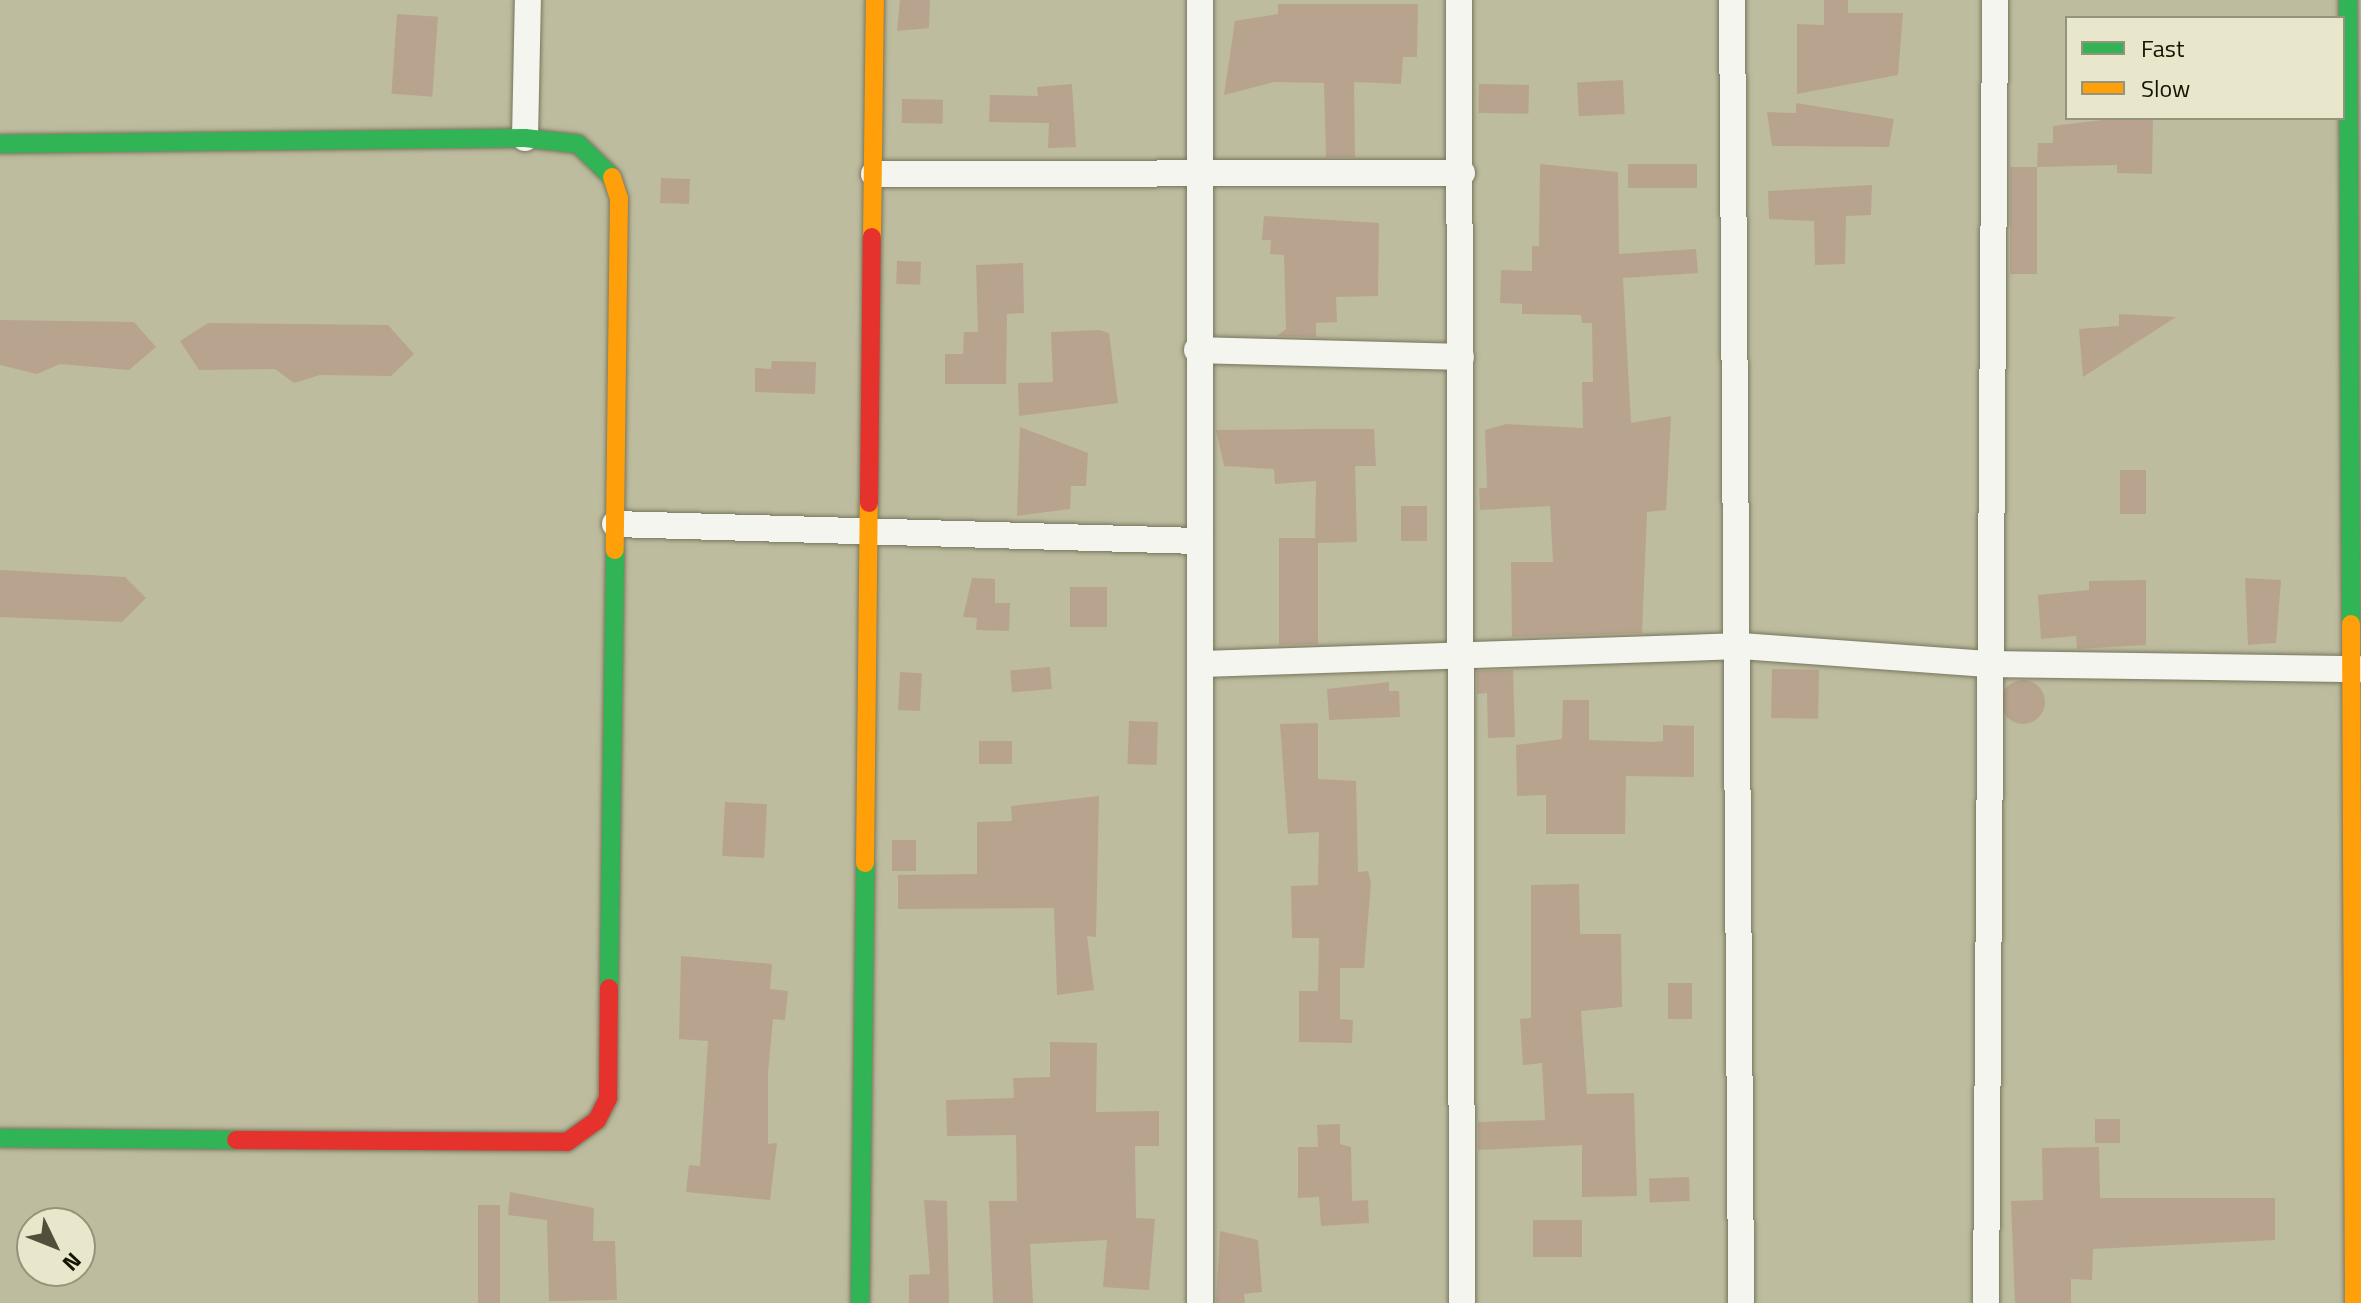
<!DOCTYPE html>
<style>
body{margin:0}
#map{position:relative;width:2361px;height:1303px;overflow:hidden;background:#bebc9e;font-family:"Titillium Web",sans-serif}
div>[style]{position:absolute}
[style*='--x']{left:calc(var(--x)*1px);top:calc(var(--y)*1px);width:calc(var(--w)*1px);rotate:calc(var(--a)*1deg)}
.building>*{inset:0;background:#b8a48e;transform-origin:0 0}
.round{border-radius:50%}
.roads{filter:drop-shadow(0 0 2px #78765e) drop-shadow(0 0 2px #78765e)}
.street>*{height:26px;margin:-13px;padding:0 13px;transform-origin:13px;border-radius:13px;background:#f5f5f0}
.fast>*{height:18px;margin:-9px;padding:0 9px;transform-origin:9px;border-radius:9px;background:#30b455}
.slow>*{height:18px;margin:-9px;padding:0 9px;transform-origin:9px;border-radius:9px;background:#ff9f0a}
.jam>*{height:18px;margin:-9px;padding:0 9px;transform-origin:9px;border-radius:9px;background:#e5322d}
span{translate:-50% -50%;white-space:nowrap;text-align:center;line-height:1.15;-webkit-text-stroke:6px #e8e7cb;paint-order:stroke}
.legend{position:absolute;left:2065px;top:16px;width:280px;height:104px;box-sizing:border-box;background:#e8e7cb;border:2px solid #94937b;margin:0;padding:10px 14px;list-style:none;font-size:24px;color:#161402}
.legend li{display:flex;align-items:center;gap:16px;height:40px}
.legend b{width:40px;border:2px solid #94937b}
.north{position:absolute;left:16px;top:1207px;width:80px;height:80px;box-sizing:border-box;background:#e8e7cb;border:2px solid #94937b;border-radius:50%;rotate:133deg;font-size:22px;font-weight:700;line-height:32px;text-align:center;color:#161402}
.north::after{content:'';display:block;margin:auto;width:28px;height:36px;background:#514f39;clip-path:polygon(50% 0,100% 100%,50% 72%,0 100%)}
</style>
<div id="map">
<div class="building">
<div style="clip-path:polygon(900px 0,930px 0,929px 28px,897px 31px)"></div>
<div style="clip-path:polygon(1824px 0,1848px 0,1848px 13px,1903px 13px,1898px 75px,1797px 94px,1797px 24px,1824px 25px)"></div>
<div style="clip-path:polygon(1278px 4px,1418px 4px,1417px 57px,1403px 57px,1401px 84px,1354px 82px,1355px 157px,1326px 157px,1324px 83px,1274px 82px,1224px 95px,1235px 21px,1278px 14px)"></div>
<div style="left:397px;top:14px;width:41px;height:80px;rotate:4deg"></div>
<div style="left:1623px;top:80px;width:34px;height:46px;rotate:87deg"></div>
<div style="clip-path:polygon(1072px 84px,1076px 147px,1048px 148px,1049px 123px,989px 122px,990px 95px,1038px 96px,1037px 87px)"></div>
<div style="left:1479px;top:84px;width:50px;height:29px;rotate:1deg"></div>
<div style="left:902px;top:99px;width:41px;height:24px;rotate:1deg"></div>
<div style="clip-path:polygon(1796px 103px,1894px 119px,1889px 147px,1772px 146px,1767px 112px,1796px 113px)"></div>
<div style="clip-path:polygon(2118px 118px,2153px 118px,2152px 174px,2117px 173px,2117px 165px,2037px 167px,2038px 143px,2053px 143px,2053px 126px)"></div>
<div style="clip-path:polygon(1540px 164px,1618px 172px,1619px 254px,1696px 249px,1698px 273px,1623px 278px,1631px 423px,1671px 416px,1666px 510px,1647px 512px,1642px 633px,1512px 637px,1511px 562px,1553px 562px,1550px 506px,1480px 510px,1479px 488px,1487px 488px,1485px 430px,1506px 424px,1583px 428px,1582px 382px,1593px 382px,1592px 323px,1582px 323px,1581px 315px,1522px 314px,1522px 304px,1500px 303px,1501px 270px,1532px 271px,1532px 246px,1539px 246px)"></div>
<div style="left:1697px;top:164px;width:24px;height:69px;rotate:90deg"></div>
<div style="left:2010px;top:167px;width:27px;height:107px"></div>
<div style="left:661px;top:178px;width:29px;height:25px;rotate:2deg"></div>
<div style="clip-path:polygon(1872px 185px,1871px 215px,1846px 216px,1845px 264px,1815px 265px,1814px 221px,1769px 219px,1768px 191px)"></div>
<div style="clip-path:polygon(1264px 216px,1379px 223px,1378px 296px,1336px 297px,1337px 322px,1316px 323px,1316px 337px,1277px 336px,1286px 329px,1284px 255px,1270px 254px,1271px 240px,1262px 240px)"></div>
<div style="left:897px;top:261px;width:24px;height:23px;rotate:2deg"></div>
<div style="clip-path:polygon(1023px 263px,1024px 313px,1007px 314px,1006px 384px,945px 384px,945px 354px,963px 354px,964px 332px,978px 332px,976px 265px)"></div>
<div style="clip-path:polygon(2119px 314px,2176px 317px,2083px 377px,2079px 329px,2119px 326px)"></div>
<div style="clip-path:polygon(0 320px,134px 322px,156px 347px,129px 370px,60px 364px,37px 374px,0 365px)"></div>
<div style="clip-path:polygon(208px 323px,388px 325px,414px 354px,391px 376px,320px 375px,294px 383px,275px 369px,199px 370px,180px 341px)"></div>
<div style="clip-path:polygon(1099px 330px,1109px 333px,1118px 403px,1019px 416px,1018px 383px,1053px 382px,1051px 332px)"></div>
<div style="clip-path:polygon(772px 361px,816px 362px,815px 394px,755px 392px,755px 368px,771px 369px)"></div>
<div style="clip-path:polygon(1020px 427px,1088px 453px,1086px 486px,1071px 486px,1070px 509px,1017px 516px)"></div>
<div style="clip-path:polygon(1314px 429px,1374px 429px,1376px 466px,1355px 466px,1357px 542px,1318px 543px,1318px 644px,1279px 645px,1279px 538px,1315px 538px,1316px 481px,1275px 484px,1274px 469px,1224px 466px,1216px 430px)"></div>
<div style="left:2120px;top:470px;width:26px;height:44px"></div>
<div style="left:1401px;top:506px;width:26px;height:35px"></div>
<div style="clip-path:polygon(0 570px,125px 577px,146px 598px,122px 622px,0 617px)"></div>
<div style="clip-path:polygon(972px 578px,995px 579px,995px 603px,1010px 603px,1009px 631px,976px 630px,977px 618px,963px 617px)"></div>
<div style="clip-path:polygon(2245px 578px,2281px 580px,2276px 643px,2248px 645px)"></div>
<div style="clip-path:polygon(2146px 580px,2146px 645px,2077px 649px,2076px 636px,2041px 639px,2038px 595px,2089px 590px,2089px 581px)"></div>
<div style="left:1070px;top:587px;width:37px;height:40px"></div>
<div style="left:1050px;top:667px;width:22px;height:40px;rotate:85deg"></div>
<div style="left:1772px;top:669px;width:47px;height:49px;rotate:1deg"></div>
<div style="clip-path:polygon(1513px 670px,1515px 737px,1488px 738px,1487px 693px,1477px 694px,1477px 671px)"></div>
<div style="left:900px;top:672px;width:22px;height:38px;rotate:3deg"></div>
<div class="round" style="left:2001px;top:680px;width:44px;height:44px"></div>
<div style="clip-path:polygon(1389px 682px,1389px 691px,1399px 691px,1400px 717px,1329px 720px,1327px 689px)"></div>
<div style="clip-path:polygon(1563px 700px,1589px 700px,1589px 740px,1654px 742px,1663px 741px,1663px 725px,1694px 726px,1694px 777px,1626px 776px,1625px 834px,1546px 834px,1546px 795px,1517px 796px,1516px 745px,1562px 739px)"></div>
<div style="left:1129px;top:721px;width:29px;height:43px;rotate:2deg"></div>
<div style="clip-path:polygon(1318px 723px,1318px 779px,1356px 781px,1358px 872px,1368px 871px,1371px 883px,1364px 968px,1340px 968px,1340px 1019px,1353px 1020px,1352px 1043px,1299px 1042px,1299px 991px,1318px 991px,1319px 938px,1292px 938px,1291px 886px,1318px 885px,1319px 832px,1288px 834px,1280px 724px)"></div>
<div style="left:979px;top:741px;width:33px;height:23px"></div>
<div style="clip-path:polygon(1099px 796px,1096px 937px,1087px 936px,1094px 990px,1057px 995px,1054px 908px,898px 909px,898px 875px,977px 874px,977px 822px,1012px 821px,1011px 806px)"></div>
<div style="left:725px;top:802px;width:42px;height:54px;rotate:3deg"></div>
<div style="left:892px;top:840px;width:24px;height:31px"></div>
<div style="clip-path:polygon(1579px 884px,1580px 934px,1621px 934px,1622px 1007px,1581px 1011px,1587px 1094px,1634px 1093px,1637px 1196px,1582px 1197px,1582px 1145px,1478px 1150px,1478px 1122px,1545px 1120px,1542px 1063px,1523px 1065px,1520px 1019px,1531px 1018px,1531px 885px)"></div>
<div style="clip-path:polygon(681px 956px,772px 964px,770px 989px,788px 991px,785px 1020px,773px 1019px,768px 1072px,768px 1144px,777px 1143px,770px 1200px,686px 1192px,689px 1165px,700px 1166px,708px 1041px,679px 1039px)"></div>
<div style="left:1668px;top:983px;width:24px;height:36px"></div>
<div style="clip-path:polygon(1050px 1042px,1097px 1043px,1096px 1112px,1159px 1111px,1159px 1146px,1135px 1146px,1136px 1218px,1155px 1219px,1149px 1290px,1103px 1287px,1107px 1240px,1030px 1244px,1033px 1303px,993px 1303px,989px 1201px,1017px 1201px,1016px 1135px,947px 1136px,946px 1100px,1014px 1098px,1013px 1078px,1050px 1077px)"></div>
<div style="left:2095px;top:1119px;width:25px;height:24px"></div>
<div style="clip-path:polygon(1340px 1124px,1340px 1144px,1351px 1147px,1352px 1201px,1368px 1200px,1369px 1223px,1321px 1226px,1319px 1197px,1298px 1198px,1298px 1147px,1318px 1147px,1317px 1125px)"></div>
<div style="clip-path:polygon(2099px 1147px,2100px 1198px,2275px 1198px,2275px 1240px,2093px 1249px,2092px 1280px,2071px 1279px,2071px 1303px,2015px 1303px,2011px 1201px,2043px 1200px,2042px 1148px)"></div>
<div style="left:1689px;top:1177px;width:24px;height:40px;rotate:88deg"></div>
<div style="clip-path:polygon(510px 1192px,594px 1208px,593px 1241px,615px 1241px,617px 1300px,549px 1301px,547px 1220px,508px 1215px)"></div>
<div style="clip-path:polygon(924px 1200px,947px 1201px,949px 1303px,909px 1303px,909px 1275px,930px 1274px)"></div>
<div style="left:478px;top:1205px;width:22px;height:98px"></div>
<div style="left:1533px;top:1220px;width:49px;height:37px"></div>
<div style="clip-path:polygon(1220px 1231px,1258px 1240px,1262px 1292px,1244px 1294px,1245px 1303px,1216px 1303px)"></div>
</div>
<div class="roads">
<div class="street">
<div style="--x:1200;--y:0;--w:1303;--a:90"></div>
<div style="--x:1459;--y:0;--w:1303;--a:89.87"></div>
<div style="--x:1732;--y:0;--w:1303;--a:89.6"></div>
<div style="--x:525;--y:138;--w:138;--a:-88.8"></div>
<div style="--x:874;--y:174;--w:588;--a:-0.1"></div>
<div style="--x:1197;--y:350;--w:264;--a:1.5"></div>
<div style="--x:615;--y:524;--w:584;--a:1.67"></div>
<div style="--x:1202;--y:664;--w:539;--a:-1.91"></div>
<div style="--x:1741;--y:646;--w:247;--a:4.2"></div>
<div style="--x:1987;--y:664;--w:374;--a:0.8"></div>
<div style="--x:1986;--y:1303;--w:1303;--a:-89.6"></div>
</div>
<div class="fast">
<div style="--x:2348;--y:0;--w:624;--a:89.72"></div>
<div style="--x:0;--y:144;--w:525;--a:-0.65"></div>
<div style="--x:525;--y:138;--w:53;--a:6.5"></div>
<div style="--x:578;--y:144;--w:47;--a:44.1"></div>
<div style="--x:609;--y:988;--w:438;--a:-89.2"></div>
<div style="--x:0;--y:1138;--w:236;--a:0.5"></div>
<div style="--x:860;--y:1303;--w:440;--a:-89.3"></div>
</div>
<div class="slow">
<div style="--x:612;--y:177;--w:22;--a:72"></div>
<div style="--x:619;--y:198;--w:352;--a:90.7"></div>
<div style="--x:872;--y:237;--w:237;--a:-89.3"></div>
<div style="--x:2351;--y:624;--w:679;--a:89.75"></div>
<div style="--x:865;--y:863;--w:360;--a:-89.4"></div>
</div>
<div class="jam">
<div style="--x:869;--y:503;--w:266;--a:-89.4"></div>
<div style="--x:236;--y:1140;--w:331;--a:0.3"></div>
<div style="--x:567;--y:1142;--w:37;--a:-36"></div>
<div style="--x:597;--y:1120;--w:25;--a:-63"></div>
<div style="--x:608;--y:1098;--w:110;--a:-89.5"></div>
</div>
</div>
<ul class="legend">
<li><b style="height:10px;background:#30b455"></b>Fast</li>
<li><b style="height:10px;background:#ff9f0a"></b>Slow</li>
</ul>
<div class="north">N</div>
</div>
